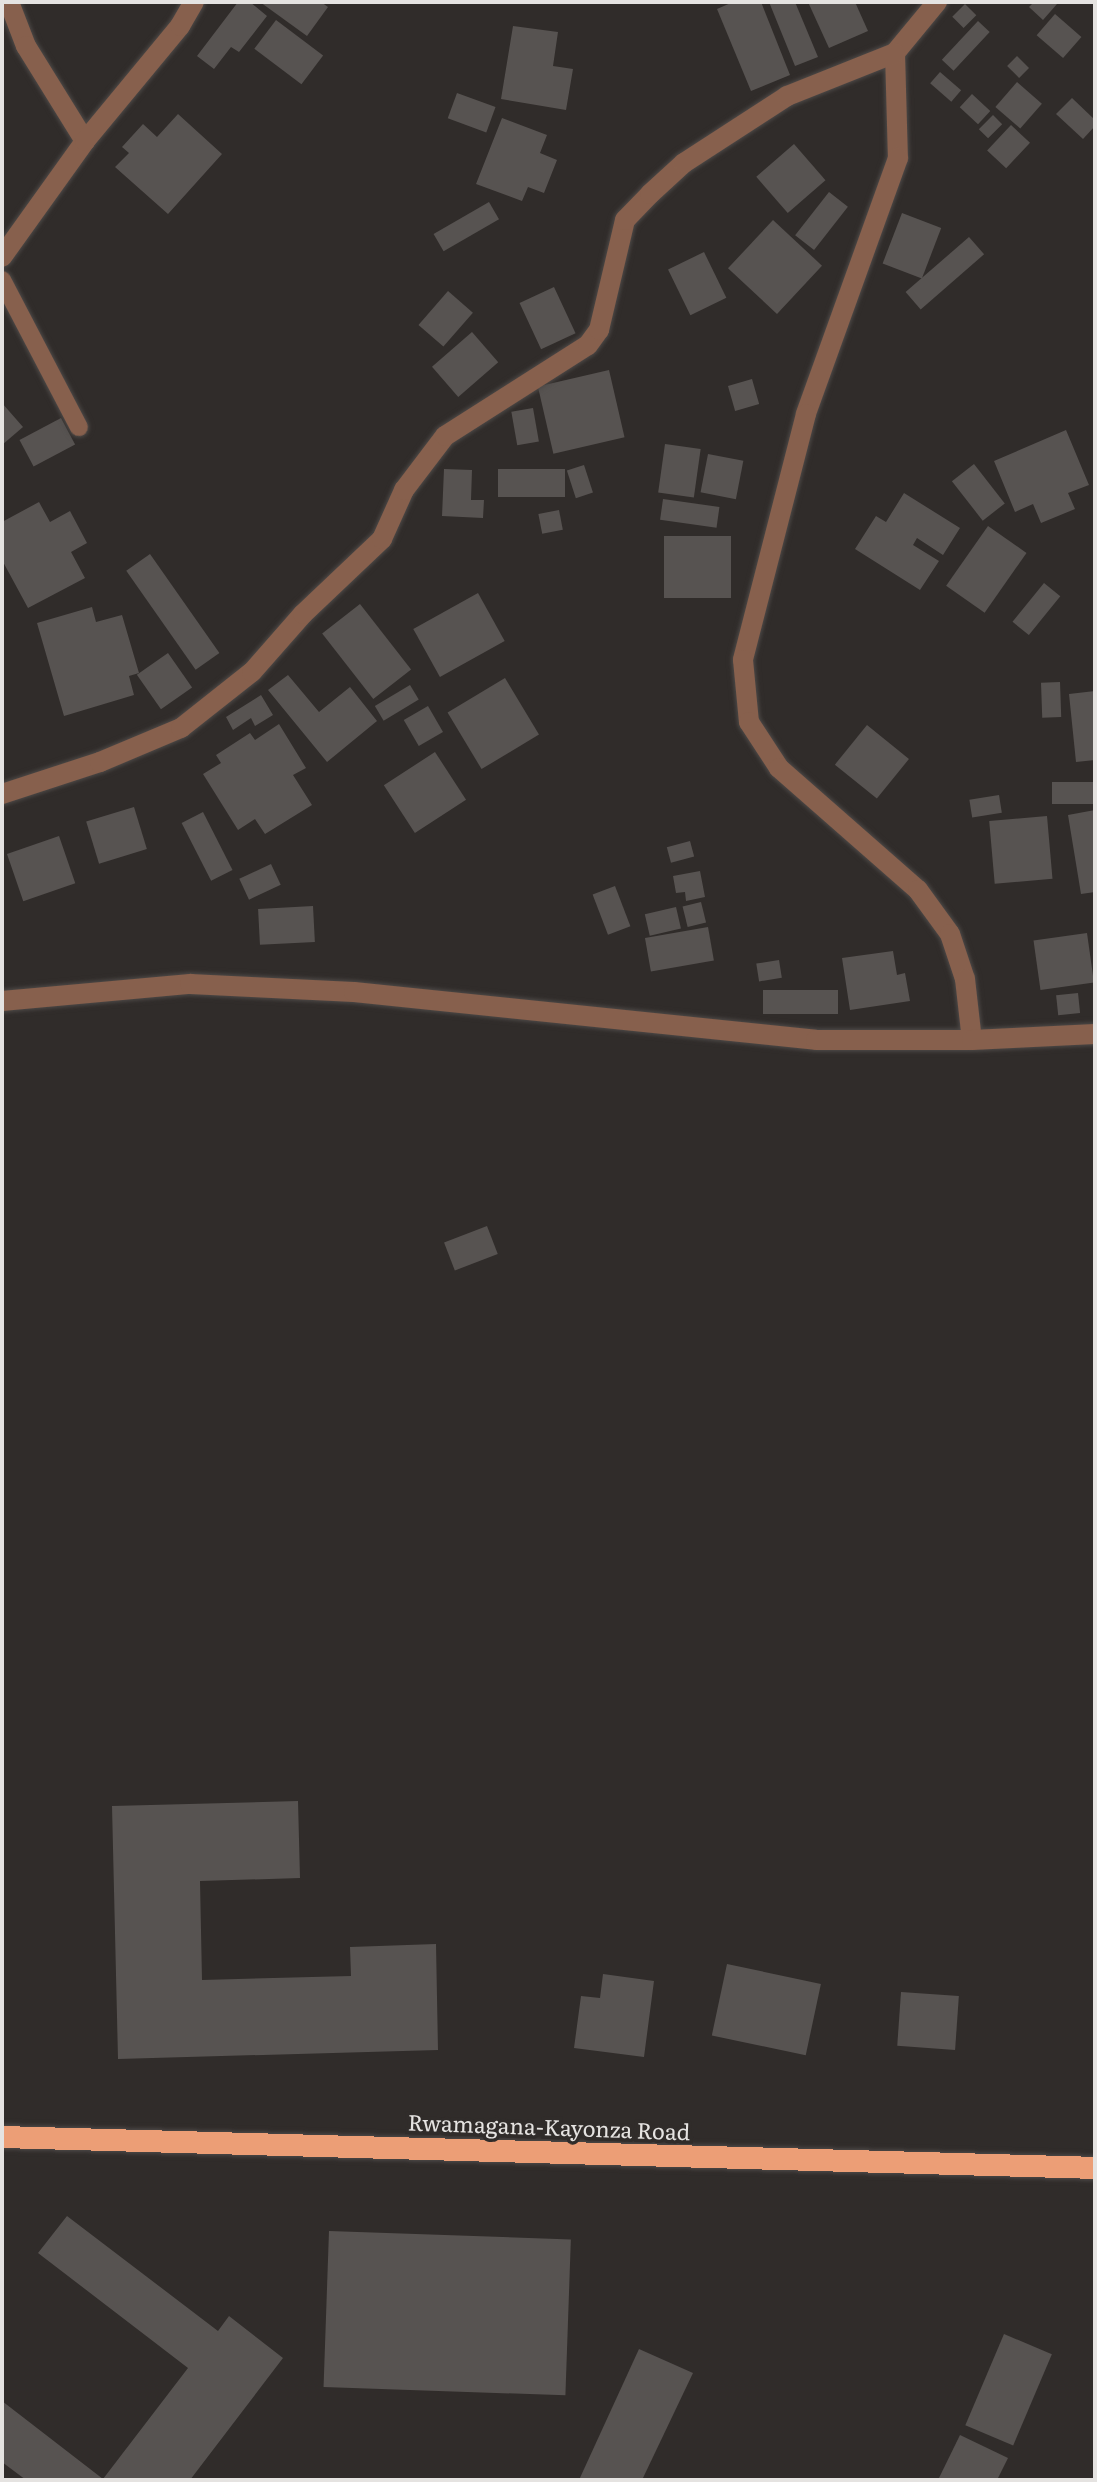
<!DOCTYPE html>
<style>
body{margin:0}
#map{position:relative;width:1097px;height:2482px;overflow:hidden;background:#302c2a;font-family:Literata,serif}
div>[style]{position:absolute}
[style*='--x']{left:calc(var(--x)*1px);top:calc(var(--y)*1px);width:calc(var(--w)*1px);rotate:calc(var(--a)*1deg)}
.building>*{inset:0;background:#575351;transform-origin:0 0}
.roads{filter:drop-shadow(0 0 2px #4d4947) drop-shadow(0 0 2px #4d4947)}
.service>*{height:18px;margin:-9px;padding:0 9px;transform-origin:9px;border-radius:9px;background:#87604d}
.minor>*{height:20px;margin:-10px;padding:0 10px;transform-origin:10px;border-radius:10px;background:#87604d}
.trunk>*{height:22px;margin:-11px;padding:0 11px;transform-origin:11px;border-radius:11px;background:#ec9e76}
span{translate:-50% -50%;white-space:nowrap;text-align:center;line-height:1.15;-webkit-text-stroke:7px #302c2a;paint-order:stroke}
.street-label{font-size:22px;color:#e5e3e1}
.frame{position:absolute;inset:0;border:4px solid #e5e3e1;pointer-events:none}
</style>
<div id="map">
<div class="building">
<div style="clip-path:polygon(238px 2px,250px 2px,267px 16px,239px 52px,231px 47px,214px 69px,197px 56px)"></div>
<div style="clip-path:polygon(260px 2px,321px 2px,328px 7px,307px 36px)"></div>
<div style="clip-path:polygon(733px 2px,761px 2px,790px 75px,751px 91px,717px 9px)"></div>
<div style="clip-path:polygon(769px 2px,795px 2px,818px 57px,795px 66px)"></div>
<div style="clip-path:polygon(808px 2px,855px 2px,868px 31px,829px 48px)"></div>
<div style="clip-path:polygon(1034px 2px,1055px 2px,1057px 4px,1043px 20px,1029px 7px)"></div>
<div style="left:965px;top:4px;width:16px;height:18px;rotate:45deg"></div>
<div style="left:1055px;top:14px;width:35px;height:28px;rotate:41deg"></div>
<div style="left:276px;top:20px;width:59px;height:36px;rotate:37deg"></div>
<div style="left:978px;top:21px;width:16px;height:53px;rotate:43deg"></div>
<div style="clip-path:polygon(513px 26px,558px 32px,553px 66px,573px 69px,566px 110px,501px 99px)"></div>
<div style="left:1017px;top:56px;width:17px;height:14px;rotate:45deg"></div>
<div style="left:940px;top:72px;width:28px;height:15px;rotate:41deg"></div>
<div style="left:1017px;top:82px;width:33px;height:33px;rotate:41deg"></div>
<div style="left:457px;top:93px;width:41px;height:27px;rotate:20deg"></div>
<div style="left:972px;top:94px;width:25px;height:18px;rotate:43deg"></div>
<div style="clip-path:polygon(1072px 98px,1095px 120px,1095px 126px,1083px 139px,1056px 114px)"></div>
<div style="clip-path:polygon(178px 114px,222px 154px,168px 214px,115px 167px,129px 153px,122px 147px,143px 124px,157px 137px)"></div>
<div style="left:993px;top:115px;width:13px;height:20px;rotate:45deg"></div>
<div style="clip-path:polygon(502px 118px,547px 135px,540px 153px,557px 160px,544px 193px,528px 187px,522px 201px,476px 184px)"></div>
<div style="left:1011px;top:125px;width:26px;height:35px;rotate:43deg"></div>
<div style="left:794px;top:144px;width:48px;height:50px;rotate:49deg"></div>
<div style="left:829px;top:192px;width:24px;height:55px;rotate:38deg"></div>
<div style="left:489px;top:202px;width:20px;height:64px;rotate:60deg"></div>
<div style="left:902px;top:213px;width:42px;height:54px;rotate:21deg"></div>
<div style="left:773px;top:220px;width:67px;height:66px;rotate:43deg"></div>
<div style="left:969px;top:237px;width:23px;height:84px;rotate:49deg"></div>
<div style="left:704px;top:252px;width:51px;height:40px;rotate:64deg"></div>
<div style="left:554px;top:287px;width:51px;height:38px;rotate:65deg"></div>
<div style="left:448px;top:291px;width:33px;height:45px;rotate:41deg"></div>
<div style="left:472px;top:332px;width:40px;height:53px;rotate:49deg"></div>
<div style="left:609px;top:370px;width:69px;height:73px;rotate:77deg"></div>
<div style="left:752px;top:379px;width:26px;height:25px;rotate:74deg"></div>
<div style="clip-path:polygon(2px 403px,23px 427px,2px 445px)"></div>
<div style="left:533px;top:408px;width:34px;height:22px;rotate:80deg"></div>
<div style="left:61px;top:418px;width:30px;height:47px;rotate:62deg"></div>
<div style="clip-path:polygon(1066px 430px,1089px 485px,1068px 493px,1075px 509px,1041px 523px,1033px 504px,1015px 512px,994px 461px)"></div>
<div style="left:665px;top:444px;width:36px;height:49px;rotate:8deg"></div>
<div style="left:708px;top:454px;width:36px;height:39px;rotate:11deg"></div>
<div style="left:974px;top:464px;width:50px;height:28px;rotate:52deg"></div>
<div style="left:584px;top:465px;width:29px;height:18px;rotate:72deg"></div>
<div style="clip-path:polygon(444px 469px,472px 470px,471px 500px,484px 500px,483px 518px,442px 516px)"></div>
<div style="left:565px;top:469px;width:28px;height:67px;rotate:90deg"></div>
<div style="clip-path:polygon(904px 493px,960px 528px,943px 555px,917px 538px,913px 545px,939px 561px,920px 590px,855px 549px,876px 516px,886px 522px)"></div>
<div style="left:663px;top:499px;width:57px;height:21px;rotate:8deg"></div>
<div style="clip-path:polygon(39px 502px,50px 522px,70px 511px,87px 543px,71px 552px,85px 578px,28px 608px,2px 560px,2px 522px)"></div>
<div style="left:559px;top:510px;width:20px;height:21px;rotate:79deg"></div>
<div style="left:988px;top:526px;width:47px;height:73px;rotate:35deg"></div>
<div style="left:731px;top:536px;width:62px;height:67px;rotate:90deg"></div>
<div style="left:150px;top:554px;width:121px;height:29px;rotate:55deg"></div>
<div style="left:1044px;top:583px;width:21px;height:50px;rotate:39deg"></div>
<div style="left:478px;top:593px;width:55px;height:74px;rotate:61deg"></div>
<div style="left:360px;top:604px;width:83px;height:48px;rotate:52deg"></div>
<div style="clip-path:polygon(92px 607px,96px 622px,122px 615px,139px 673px,129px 676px,134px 695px,64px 716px,37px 623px)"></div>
<div style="left:168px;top:653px;width:42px;height:38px;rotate:55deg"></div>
<div style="clip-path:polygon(288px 675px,319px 712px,350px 687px,377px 721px,327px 762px,268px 690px)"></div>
<div style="left:505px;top:678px;width:66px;height:67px;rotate:59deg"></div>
<div style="left:1060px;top:682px;width:35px;height:19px;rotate:88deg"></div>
<div style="left:410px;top:685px;width:17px;height:41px;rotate:59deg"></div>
<div style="clip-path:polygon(1095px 691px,1095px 760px,1076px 762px,1069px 694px)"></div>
<div style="clip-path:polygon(261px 695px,273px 715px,255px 726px,251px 718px,233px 730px,226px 717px)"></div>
<div style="left:428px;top:706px;width:30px;height:28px;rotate:60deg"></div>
<div style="clip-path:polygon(279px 724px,306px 768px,293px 775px,312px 805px,265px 834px,255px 819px,238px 830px,203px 774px,221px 763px,216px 755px,250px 733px,255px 740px)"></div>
<div style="left:867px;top:725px;width:54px;height:51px;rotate:39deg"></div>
<div style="left:435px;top:752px;width:57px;height:61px;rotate:57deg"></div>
<div style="left:1095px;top:782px;width:22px;height:43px;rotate:90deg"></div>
<div style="left:999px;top:795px;width:18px;height:30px;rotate:81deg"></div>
<div style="left:134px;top:807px;width:44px;height:50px;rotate:73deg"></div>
<div style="clip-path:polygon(1095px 810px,1095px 892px,1081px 894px,1068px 815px)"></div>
<div style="left:203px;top:812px;width:65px;height:24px;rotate:63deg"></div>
<div style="left:1047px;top:816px;width:63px;height:58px;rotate:85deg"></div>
<div style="left:59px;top:836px;width:50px;height:55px;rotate:71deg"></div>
<div style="left:690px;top:841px;width:16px;height:24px;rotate:75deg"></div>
<div style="left:271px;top:864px;width:23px;height:35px;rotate:65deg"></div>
<div style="clip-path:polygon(700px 871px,705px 897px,686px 901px,685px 892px,676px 893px,673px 876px)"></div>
<div style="left:615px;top:886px;width:43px;height:24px;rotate:69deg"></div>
<div style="left:701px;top:902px;width:21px;height:19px;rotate:76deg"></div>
<div style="left:313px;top:906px;width:36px;height:55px;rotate:87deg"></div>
<div style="left:676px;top:907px;width:22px;height:32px;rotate:77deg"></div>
<div style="left:708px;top:927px;width:34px;height:64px;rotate:80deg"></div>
<div style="left:1087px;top:933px;width:50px;height:54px;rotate:82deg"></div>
<div style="clip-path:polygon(893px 951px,897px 975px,905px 973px,910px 1001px,850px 1010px,842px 958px)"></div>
<div style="left:779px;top:960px;width:18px;height:23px;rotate:81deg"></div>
<div style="left:838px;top:990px;width:24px;height:75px;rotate:90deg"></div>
<div style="left:1078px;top:993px;width:20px;height:22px;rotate:84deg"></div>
<div style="left:487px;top:1226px;width:30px;height:46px;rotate:69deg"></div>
<div style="clip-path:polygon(298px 1801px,300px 1878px,200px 1881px,202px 1980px,351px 1976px,350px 1947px,436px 1944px,438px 2050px,118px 2059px,112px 1806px)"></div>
<div style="left:727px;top:1964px;width:96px;height:73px;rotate:12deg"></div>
<div style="clip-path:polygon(603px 1974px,654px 1981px,644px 2057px,574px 2048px,581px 1996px,600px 1998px)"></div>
<div style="left:901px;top:1992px;width:58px;height:54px;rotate:4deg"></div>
<div style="clip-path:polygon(67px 2216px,218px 2331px,229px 2316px,283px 2358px,190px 2480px,26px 2480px,2px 2462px,2px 2401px,103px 2479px,188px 2368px,38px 2253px)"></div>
<div style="left:329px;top:2231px;width:242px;height:156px;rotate:2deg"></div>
<div style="left:1004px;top:2334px;width:52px;height:99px;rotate:23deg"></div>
<div style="clip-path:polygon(639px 2349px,693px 2373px,642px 2480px,579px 2480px)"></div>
<div style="clip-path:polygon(960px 2435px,1008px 2458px,997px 2480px,938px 2480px)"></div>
</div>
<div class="roads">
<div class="service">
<div style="--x:2;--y:280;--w:166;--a:62.4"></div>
</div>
<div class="minor">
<div style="--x:9;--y:2;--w:47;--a:68.9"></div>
<div style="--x:26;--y:46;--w:112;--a:58.2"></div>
<div style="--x:937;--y:2;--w:66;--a:129.5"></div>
<div style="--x:895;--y:53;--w:105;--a:88.4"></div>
<div style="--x:898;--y:158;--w:272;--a:109.8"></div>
<div style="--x:806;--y:414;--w:254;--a:104.4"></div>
<div style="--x:743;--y:660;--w:62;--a:84.5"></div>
<div style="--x:749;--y:722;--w:55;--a:56.9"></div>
<div style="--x:779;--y:768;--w:185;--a:41.3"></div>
<div style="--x:918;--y:890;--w:54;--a:54"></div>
<div style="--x:950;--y:934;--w:47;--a:71.6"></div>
<div style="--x:965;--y:979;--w:61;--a:83.5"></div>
<div style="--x:2;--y:257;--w:143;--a:-54.4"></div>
<div style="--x:85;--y:141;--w:149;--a:-50.4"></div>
<div style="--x:180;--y:26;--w:28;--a:-60"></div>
<div style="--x:2;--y:794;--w:103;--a:-18.1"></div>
<div style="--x:100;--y:762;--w:88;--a:-22.8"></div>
<div style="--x:181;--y:728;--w:90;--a:-38.3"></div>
<div style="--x:252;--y:672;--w:77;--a:-48.7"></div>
<div style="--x:303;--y:614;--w:109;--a:-43.5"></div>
<div style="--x:382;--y:539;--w:54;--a:-65.8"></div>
<div style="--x:404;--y:490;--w:68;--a:-52.8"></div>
<div style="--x:445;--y:436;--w:169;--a:-32.5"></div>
<div style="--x:588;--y:345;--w:19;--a:-54"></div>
<div style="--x:599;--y:330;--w:113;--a:-76.7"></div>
<div style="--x:625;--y:220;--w:36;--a:-46"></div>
<div style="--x:650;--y:194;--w:46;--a:-42.4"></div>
<div style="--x:684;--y:163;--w:123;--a:-33"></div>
<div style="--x:787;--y:96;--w:116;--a:-21.7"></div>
<div style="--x:2;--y:1001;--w:189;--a:-5.2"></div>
<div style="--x:190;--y:984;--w:164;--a:2.8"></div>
<div style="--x:354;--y:992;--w:464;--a:5.9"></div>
<div style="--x:816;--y:1040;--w:156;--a:0"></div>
<div style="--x:972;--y:1040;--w:123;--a:-2.8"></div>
</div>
<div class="trunk">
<div style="--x:2;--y:2137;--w:1093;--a:1.62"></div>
</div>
</div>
<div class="street-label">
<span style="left:549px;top:2126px;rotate:2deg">Rwamagana-Kayonza Road</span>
</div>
<div class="frame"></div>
</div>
